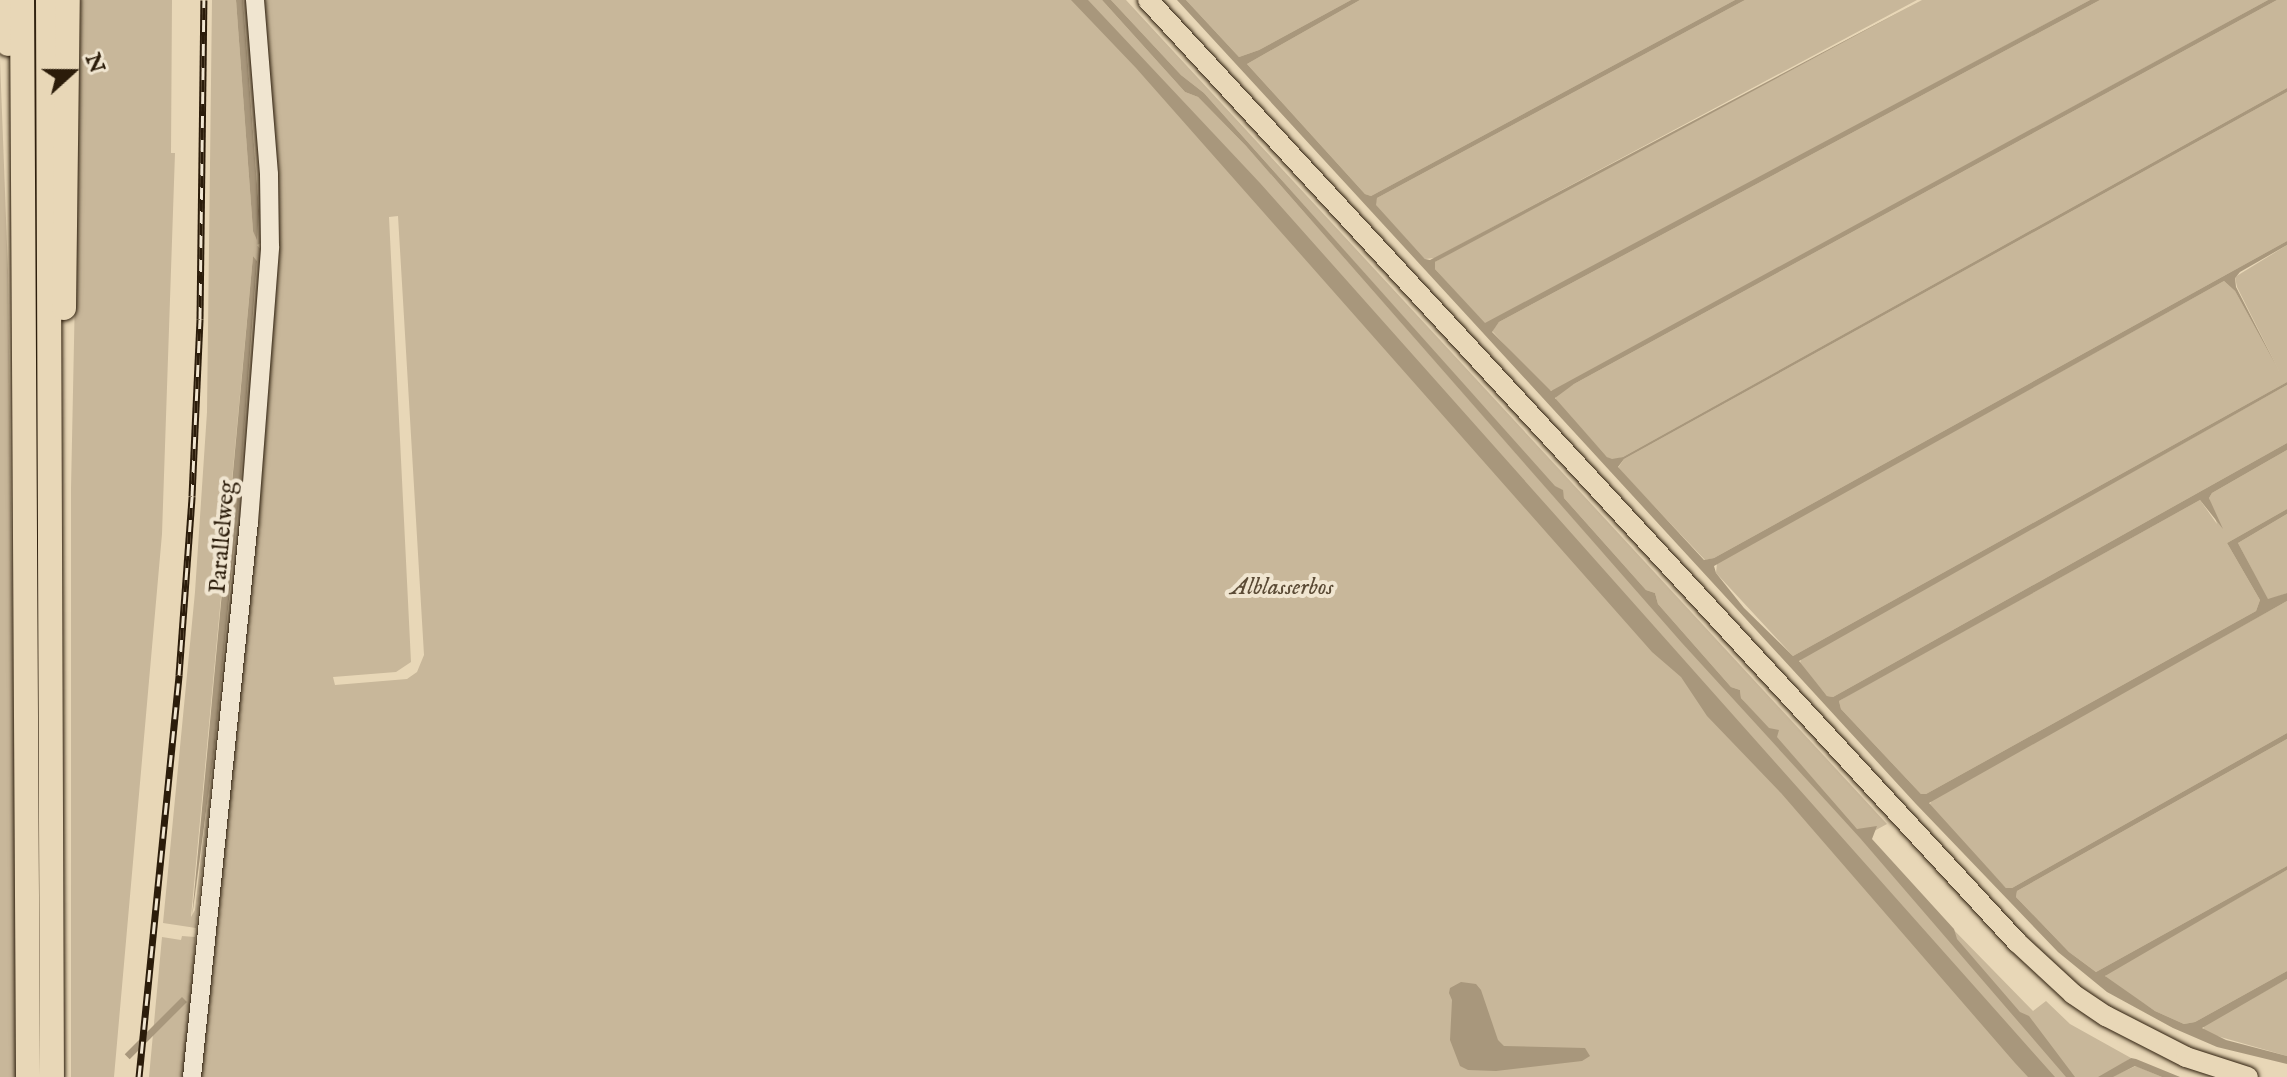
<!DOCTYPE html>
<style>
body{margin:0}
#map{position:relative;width:2287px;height:1077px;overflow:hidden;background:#e8d7b7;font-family:"IM FELL English",serif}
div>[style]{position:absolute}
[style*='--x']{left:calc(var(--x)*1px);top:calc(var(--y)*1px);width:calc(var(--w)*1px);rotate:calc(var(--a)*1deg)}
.green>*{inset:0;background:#c8b79a}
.water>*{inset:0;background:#a8977c;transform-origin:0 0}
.roads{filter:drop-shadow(0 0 2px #2b1c0a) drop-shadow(0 0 2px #2b1c0a)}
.secondary>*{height:18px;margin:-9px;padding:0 9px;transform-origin:9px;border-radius:9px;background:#f0e5d0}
.primary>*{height:20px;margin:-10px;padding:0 10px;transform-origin:10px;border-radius:10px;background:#e8d7b7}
.highway>*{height:24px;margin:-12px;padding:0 12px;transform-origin:12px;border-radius:12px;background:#e8d7b7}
.rail>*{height:7px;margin-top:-3.5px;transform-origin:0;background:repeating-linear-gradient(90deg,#f0e5d0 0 12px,#2b1c0a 0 24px);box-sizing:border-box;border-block:2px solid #2b1c0a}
span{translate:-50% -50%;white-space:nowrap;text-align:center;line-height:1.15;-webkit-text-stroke:8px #f0e5d0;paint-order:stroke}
.street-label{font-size:24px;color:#2b1c0a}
.park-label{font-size:24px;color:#5a4a35;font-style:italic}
.north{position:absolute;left:32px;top:32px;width:80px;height:80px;-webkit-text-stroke:6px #f0e5d0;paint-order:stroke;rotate:69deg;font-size:22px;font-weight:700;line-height:32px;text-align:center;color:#2b1c0a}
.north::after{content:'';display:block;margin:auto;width:28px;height:36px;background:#2b1c0a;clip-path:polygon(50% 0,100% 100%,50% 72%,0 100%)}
</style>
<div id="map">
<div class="green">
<div style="clip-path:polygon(81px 0,172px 0,171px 153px,175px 153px,162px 534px,114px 1077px,71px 1077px,71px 489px)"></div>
<div style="clip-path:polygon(evenodd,212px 0,236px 0,253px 231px,259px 211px,243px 0,249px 0,264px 185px,261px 243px,257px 245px,262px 251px,252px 421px,196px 928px,163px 923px,195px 592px,207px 412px,212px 0,253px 256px,257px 261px,253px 323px,230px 595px,195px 910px,191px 917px,253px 256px)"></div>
<div style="clip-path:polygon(evenodd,260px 0,1102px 0,1185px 92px,1198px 97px,1246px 146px,1601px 550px,1830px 798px,1741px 698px,1740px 690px,1731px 687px,1658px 604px,1655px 593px,1646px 590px,1564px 498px,1562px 490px,1555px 487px,1204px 93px,1181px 75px,1111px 0,1126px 0,1887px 824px,1863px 837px,2033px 1011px,2046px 1001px,2070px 1024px,2131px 1058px,2108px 1073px,2116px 1075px,2136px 1066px,2162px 1077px,197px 1077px,263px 426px,260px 0,398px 216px,424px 655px,417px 672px,407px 679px,335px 685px,333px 677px,396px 672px,411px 662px,389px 217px,398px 216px)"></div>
<div style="clip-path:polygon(1186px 0,1351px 0,1259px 50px,1239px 57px)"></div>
<div style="clip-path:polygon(1360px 0,1735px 0,1371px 196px,1365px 194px,1247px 64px)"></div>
<div style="clip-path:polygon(1745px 0,1917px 0,1435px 258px,1425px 259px,1375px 205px,1377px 198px)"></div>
<div style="clip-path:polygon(1922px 0,2090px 0,1494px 321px,1485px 324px,1435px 269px,1435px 262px,1448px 254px)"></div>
<div style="clip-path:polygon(2100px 0,2268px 0,1554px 391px,1546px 390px,1492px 331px,1499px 322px)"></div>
<div style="clip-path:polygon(2277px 0,2287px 0,2287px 88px,1623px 457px,1612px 460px,1607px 457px,1556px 401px,1556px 395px,1574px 384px)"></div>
<div style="clip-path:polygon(0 60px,8px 271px,18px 1077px,0 1077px)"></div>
<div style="clip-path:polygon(2287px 92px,2287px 241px,1714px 558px,1705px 560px,1618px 468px,1624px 459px)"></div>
<div style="clip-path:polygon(2287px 245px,2287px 382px,1793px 656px,1716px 573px,1717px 563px,2224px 281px,2235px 291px,2279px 371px,2237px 287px,2235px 277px)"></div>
<div style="clip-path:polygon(2287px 385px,2287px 443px,1833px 697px,1827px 696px,1800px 664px,1801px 658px)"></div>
<div style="clip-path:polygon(2287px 450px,2287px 509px,2227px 543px,2260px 600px,2256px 611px,1926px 794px,1921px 794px,1841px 709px,1839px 701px,1854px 692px,2200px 500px,2217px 524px,2209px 498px,2212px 493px)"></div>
<div style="clip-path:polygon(2287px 514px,2287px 593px,2268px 600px,2238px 543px)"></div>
<div style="clip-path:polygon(2287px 601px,2287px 733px,2012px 888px,2006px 888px,1929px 806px,1933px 798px,1944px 792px)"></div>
<div style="clip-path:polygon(2287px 739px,2287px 866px,2096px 972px,2069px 952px,2016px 897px,2017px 891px)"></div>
<div style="clip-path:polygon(2287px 870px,2287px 971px,2195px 1022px,2184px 1024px,2155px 1011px,2105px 978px,2107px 973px)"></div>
<div style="clip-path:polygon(182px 936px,195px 937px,195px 944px,186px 1077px,149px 1077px,162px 937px,181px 940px)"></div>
<div style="clip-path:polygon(2287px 979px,2287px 1056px,2203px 1032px,2204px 1025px)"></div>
</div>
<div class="water">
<div style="clip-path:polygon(236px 0,243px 0,259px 211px,257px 240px,253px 231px)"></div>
<div style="clip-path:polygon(1071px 0,1088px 0,1260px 183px,2055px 1077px,2028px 1077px,2015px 1063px,1781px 793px,1707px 716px,1681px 677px,1652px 652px,1136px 68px)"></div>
<div style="clip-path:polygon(1102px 0,1111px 0,1181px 75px,1204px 93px,1555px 486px,1563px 490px,1564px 498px,1646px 590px,1655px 593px,1658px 604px,1731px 687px,1740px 690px,1741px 698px,1769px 728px,1779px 730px,1777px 737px,1857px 829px,1877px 826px,1872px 839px,1954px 929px,1957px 939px,2020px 1012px,2029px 1016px,2075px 1077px,2066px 1077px,1860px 838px,1682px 643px,1246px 146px,1198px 97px,1185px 92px)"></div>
<div style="clip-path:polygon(1177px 0,1186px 0,1239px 57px,1259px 50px,1351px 0,1360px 0,1247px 64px,1365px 194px,1371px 196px,1735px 0,1745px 0,1377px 198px,1376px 205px,1425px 259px,1430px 260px,1922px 0,1435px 262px,1435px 269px,1485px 323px,2090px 0,2100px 0,1499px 322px,1492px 332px,1551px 391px,2268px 0,2277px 0,1574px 384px,1555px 398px,1607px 457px,1612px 459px,1623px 457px,2287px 88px,2287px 92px,1624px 459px,1618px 467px,1704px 560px,1714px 558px,2287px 241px,2287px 245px,2240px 272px,2235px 278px,2236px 287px,2279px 371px,2235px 291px,2224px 281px,1714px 566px,1716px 573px,1744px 608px,1793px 656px,2287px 382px,2287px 385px,1799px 661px,1827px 696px,1833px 697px,2287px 443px,2287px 450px,2212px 493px,2209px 498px,2223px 529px,2200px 500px,1839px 701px,1841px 709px,1921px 794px,1926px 794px,2256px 611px,2260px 600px,2227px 543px,2287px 509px,2287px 514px,2238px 543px,2268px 599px,2287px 593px,2287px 601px,1929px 803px,2006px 888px,2012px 888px,2287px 733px,2287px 739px,2017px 891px,2016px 897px,2069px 952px,2096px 972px,2287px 866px,2287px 870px,2105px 976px,2155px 1011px,2184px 1024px,2195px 1022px,2287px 971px,2287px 979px,2202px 1028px,2226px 1040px,2287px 1056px,2287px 1064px,2217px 1047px,2173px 1028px,2107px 992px,2058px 952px,1916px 804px)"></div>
<div style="clip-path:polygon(253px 256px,257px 261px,239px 498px,214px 751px,192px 917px)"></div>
<div style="clip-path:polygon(1461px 982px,1476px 984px,1481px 990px,1498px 1040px,1504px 1046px,1585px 1048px,1590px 1056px,1582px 1061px,1496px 1071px,1468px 1070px,1460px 1066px,1450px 1040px,1452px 1000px,1449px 993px,1450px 988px)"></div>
<div style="left:182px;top:997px;width:7px;height:81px;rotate:45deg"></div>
<div style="clip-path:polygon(2131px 1058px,2136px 1059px,2180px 1077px,2162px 1077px,2135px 1066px,2113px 1077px,2098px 1077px)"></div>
</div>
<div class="roads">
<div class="secondary">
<div style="--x:192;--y:1077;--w:558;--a:-84.14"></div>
<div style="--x:249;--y:522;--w:276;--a:-85.6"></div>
<div style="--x:270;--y:247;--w:73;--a:-90.8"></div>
<div style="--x:269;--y:174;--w:175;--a:-94.6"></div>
</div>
<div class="primary">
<div style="--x:1148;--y:0;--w:1283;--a:47.31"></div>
<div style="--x:2018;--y:943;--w:75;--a:42.8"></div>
<div style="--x:2073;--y:994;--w:40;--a:34"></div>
<div style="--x:2106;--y:1016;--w:90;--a:27.1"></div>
<div style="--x:2186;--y:1057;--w:65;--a:17.9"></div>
</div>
<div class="highway">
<div style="--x:5;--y:0;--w:44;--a:86.1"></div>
<div style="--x:22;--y:0;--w:1077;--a:89.68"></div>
<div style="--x:48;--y:0;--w:1077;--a:89.79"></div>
<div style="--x:64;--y:308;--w:308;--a:-89.3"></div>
</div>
</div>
<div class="rail">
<div style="--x:139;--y:1077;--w:404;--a:-84.3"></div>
<div style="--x:179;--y:675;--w:179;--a:-85.8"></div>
<div style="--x:192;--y:496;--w:177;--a:-87.4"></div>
<div style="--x:200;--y:319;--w:319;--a:-89.3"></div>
</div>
<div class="street-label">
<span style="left:223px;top:537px;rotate:-85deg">Parallelweg</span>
</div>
<div class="park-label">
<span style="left:1282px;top:588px">Alblasserbos</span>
</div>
<div class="north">N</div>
</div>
